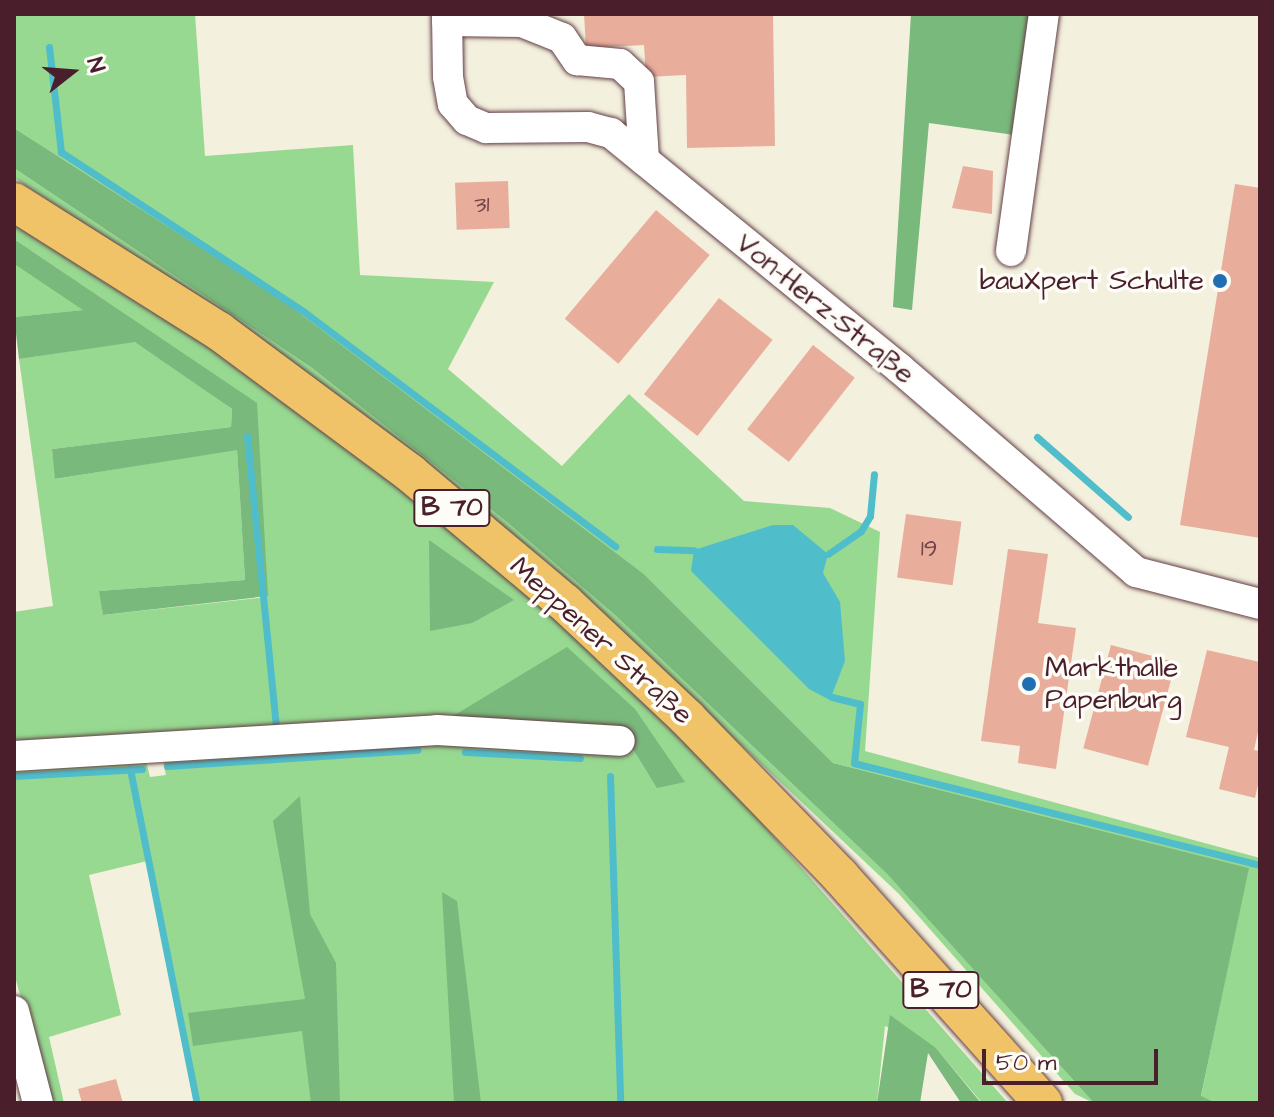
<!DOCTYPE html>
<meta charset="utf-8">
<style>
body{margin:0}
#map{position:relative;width:1274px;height:1117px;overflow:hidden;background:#f3f0dd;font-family:"Architects Daughter",sans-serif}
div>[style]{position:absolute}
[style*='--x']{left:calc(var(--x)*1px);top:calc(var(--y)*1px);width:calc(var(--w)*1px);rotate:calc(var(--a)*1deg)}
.green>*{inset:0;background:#97d991}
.forest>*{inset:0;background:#79b97b}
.water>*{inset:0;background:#50bdca}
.stream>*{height:7px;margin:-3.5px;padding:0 3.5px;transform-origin:3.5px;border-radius:3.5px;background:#50bdca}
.building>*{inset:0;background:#e8ae9b;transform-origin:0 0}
.roads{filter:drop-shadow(0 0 2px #633e46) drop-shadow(0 0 2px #633e46)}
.minor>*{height:30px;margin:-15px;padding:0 15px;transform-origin:15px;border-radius:15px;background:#fff}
.major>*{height:38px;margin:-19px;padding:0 19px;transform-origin:19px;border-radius:19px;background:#f0c369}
.dots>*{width:22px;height:22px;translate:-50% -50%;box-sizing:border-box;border:4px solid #fdfcf7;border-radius:50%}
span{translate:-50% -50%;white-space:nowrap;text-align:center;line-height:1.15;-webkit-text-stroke:7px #fdfcf7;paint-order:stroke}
.number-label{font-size:24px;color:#724347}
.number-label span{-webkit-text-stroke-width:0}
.shield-label span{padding:2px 6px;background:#fdfcf7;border:2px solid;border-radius:6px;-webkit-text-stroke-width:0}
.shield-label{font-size:26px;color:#4a1f2b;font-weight:700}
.poi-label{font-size:28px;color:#4a1f2b}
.right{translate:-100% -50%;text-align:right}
.left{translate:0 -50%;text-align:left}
.street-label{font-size:28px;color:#4a1f2b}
.frame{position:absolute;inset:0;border:16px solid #4a1f2b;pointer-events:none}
.north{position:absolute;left:32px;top:32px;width:80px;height:80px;-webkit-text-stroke:6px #fdfcf7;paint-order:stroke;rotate:73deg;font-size:22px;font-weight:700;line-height:32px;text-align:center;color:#4a1f2b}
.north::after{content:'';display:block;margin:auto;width:28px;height:36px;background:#4a1f2b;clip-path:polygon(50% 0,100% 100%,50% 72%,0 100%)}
.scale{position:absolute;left:982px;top:1049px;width:176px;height:36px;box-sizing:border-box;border:4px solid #4a1f2b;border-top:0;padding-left:10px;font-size:24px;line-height:28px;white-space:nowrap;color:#4a1f2b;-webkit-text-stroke:6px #fdfcf7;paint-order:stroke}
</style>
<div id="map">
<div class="green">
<div style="clip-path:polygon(14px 14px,195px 14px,205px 156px,353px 145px,360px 275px,494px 282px,448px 369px,562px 466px,629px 394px,744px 501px,830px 508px,880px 532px,865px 751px,1260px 858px,1260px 1103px,1216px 1103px,1201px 1097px,1248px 868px,833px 763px,644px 574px,281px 299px,14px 128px)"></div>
<div style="clip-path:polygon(14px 168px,312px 368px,508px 523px,616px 616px,887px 874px,1094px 1103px,1075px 1094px,899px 894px,548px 563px,288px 359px,14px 178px)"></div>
<div style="clip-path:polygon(14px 216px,227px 354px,477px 547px,697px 749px,1008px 1103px,982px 1103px,936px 1048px,885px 1026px,877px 1103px,197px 1103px,147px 861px,89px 875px,121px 1015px,49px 1037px,64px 1103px,50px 1103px,14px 973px,14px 762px,146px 761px,150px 777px,166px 775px,161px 754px,635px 709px,14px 751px,14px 612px,53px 606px,19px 359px,135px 341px,232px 409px,231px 427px,52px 449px,56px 479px,237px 449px,245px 580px,100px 591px,103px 615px,267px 597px,256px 403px,14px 239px)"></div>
<div style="clip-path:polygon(14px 264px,84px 310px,14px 317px)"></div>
</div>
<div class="forest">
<div style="clip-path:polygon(911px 14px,1036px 14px,1022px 136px,929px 123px,912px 310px,893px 307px)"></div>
<div style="clip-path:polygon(14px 128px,281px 299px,644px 574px,833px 763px,1249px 868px,1201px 1096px,1216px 1103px,1094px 1103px,887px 874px,616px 616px,508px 523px,312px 368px,14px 168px)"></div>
<div style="clip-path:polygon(14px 239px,257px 403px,268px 596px,103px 615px,99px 591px,245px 580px,237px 450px,55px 479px,52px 449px,231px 427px,232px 409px,135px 342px,19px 359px,14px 317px,83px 310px,14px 264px)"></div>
<div style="clip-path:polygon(429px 540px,514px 600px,472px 623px,430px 631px)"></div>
<div style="clip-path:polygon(567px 647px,635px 709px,685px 782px,657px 788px,627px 739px,440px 724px)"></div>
<div style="clip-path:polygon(300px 796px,310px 914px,336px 963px,340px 1103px,311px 1103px,302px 1031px,193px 1046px,188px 1013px,305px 999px,273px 821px)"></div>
<div style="clip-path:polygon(442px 892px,457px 901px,481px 1103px,454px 1103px)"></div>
<div style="clip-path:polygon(890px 1015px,936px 1048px,981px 1103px,961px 1103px,928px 1053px,920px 1103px,877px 1103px)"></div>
</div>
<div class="water">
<div style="clip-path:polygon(773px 525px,793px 525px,828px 554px,823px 573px,840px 602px,845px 661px,830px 700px,809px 689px,691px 571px,694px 550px)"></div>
</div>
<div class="stream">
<div style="--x:49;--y:47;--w:106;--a:83.5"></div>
<div style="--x:61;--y:152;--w:290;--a:33.3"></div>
<div style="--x:303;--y:311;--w:391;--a:37"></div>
<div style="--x:247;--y:436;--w:290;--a:84.3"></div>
<div style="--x:1037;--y:437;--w:121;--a:41.3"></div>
<div style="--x:657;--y:549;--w:37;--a:2"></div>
<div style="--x:828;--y:554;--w:40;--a:-34.9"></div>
<div style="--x:861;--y:531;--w:17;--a:-59"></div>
<div style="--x:870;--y:516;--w:42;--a:-84.6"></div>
<div style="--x:832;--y:697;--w:29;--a:14"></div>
<div style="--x:860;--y:704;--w:59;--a:95.8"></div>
<div style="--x:854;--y:763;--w:419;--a:14.1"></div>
<div style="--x:465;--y:752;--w:115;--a:3"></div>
<div style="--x:167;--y:766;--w:251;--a:-3.7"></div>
<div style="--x:130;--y:769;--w:341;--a:78.7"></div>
<div style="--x:14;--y:776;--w:128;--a:-3.1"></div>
<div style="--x:610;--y:776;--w:327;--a:88.2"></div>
</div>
<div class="building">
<div style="clip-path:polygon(584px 14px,773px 14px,775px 146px,687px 148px,686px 75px,646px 77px,644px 45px,586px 48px)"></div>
<div style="clip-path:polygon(963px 166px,993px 171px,992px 214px,952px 208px)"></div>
<div style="left:508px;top:181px;width:47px;height:53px;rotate:88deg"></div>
<div style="clip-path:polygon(1235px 184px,1260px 188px,1260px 538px,1180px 525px)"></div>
<div style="left:656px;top:210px;width:70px;height:142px;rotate:40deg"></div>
<div style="left:719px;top:298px;width:68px;height:122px;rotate:38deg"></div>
<div style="left:813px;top:345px;width:53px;height:107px;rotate:38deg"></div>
<div style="left:906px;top:514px;width:56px;height:64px;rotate:8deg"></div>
<div style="clip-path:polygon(1008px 549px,1048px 554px,1038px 623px,1076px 628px,1056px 769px,1018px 763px,1020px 746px,981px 741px)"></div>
<div style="left:1111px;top:645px;width:67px;height:107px;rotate:15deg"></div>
<div style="clip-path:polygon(1207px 650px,1260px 662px,1260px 723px,1254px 750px,1260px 751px,1260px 776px,1255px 798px,1219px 789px,1229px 747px,1186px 737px)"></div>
<div style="clip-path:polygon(116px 1079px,123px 1103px,82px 1103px,78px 1089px)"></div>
</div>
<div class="roads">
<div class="minor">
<div style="--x:447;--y:14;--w:63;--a:89.1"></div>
<div style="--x:448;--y:77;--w:27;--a:80"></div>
<div style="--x:453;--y:104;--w:21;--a:49"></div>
<div style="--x:467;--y:120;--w:21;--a:23"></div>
<div style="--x:486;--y:128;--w:102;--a:-0.6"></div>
<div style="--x:588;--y:127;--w:24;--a:15"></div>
<div style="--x:611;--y:133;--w:372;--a:39.2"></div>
<div style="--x:899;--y:368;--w:313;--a:40.7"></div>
<div style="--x:1136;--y:572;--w:128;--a:14.5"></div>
<div style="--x:447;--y:21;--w:75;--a:0.8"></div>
<div style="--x:522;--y:22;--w:43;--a:21.8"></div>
<div style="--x:562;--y:38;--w:27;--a:56"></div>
<div style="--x:577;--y:60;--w:43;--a:5.3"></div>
<div style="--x:620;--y:64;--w:26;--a:43"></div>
<div style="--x:639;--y:82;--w:78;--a:86.3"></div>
<div style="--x:1011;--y:251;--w:239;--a:-82.1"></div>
<div style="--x:14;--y:756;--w:424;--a:-3.5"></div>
<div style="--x:437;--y:730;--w:183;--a:3.4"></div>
<div style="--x:14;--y:1011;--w:95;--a:75.4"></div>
</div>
<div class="major">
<div style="--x:14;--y:202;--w:242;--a:32.2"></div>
<div style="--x:219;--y:331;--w:238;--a:36.6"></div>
<div style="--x:410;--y:473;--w:202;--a:40"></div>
<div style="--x:565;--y:603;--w:168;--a:43.3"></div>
<div style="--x:687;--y:718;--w:220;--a:45.9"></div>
<div style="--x:840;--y:876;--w:305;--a:48.2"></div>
</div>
</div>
<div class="dots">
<div style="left:1220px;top:281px;background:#1f6fb2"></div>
<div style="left:1029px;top:684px;background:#1f6fb2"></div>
</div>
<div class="number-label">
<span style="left:482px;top:206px">31</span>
<span style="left:929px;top:550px">19</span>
</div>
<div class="shield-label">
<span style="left:452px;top:508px">B 70</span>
<span style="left:941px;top:990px">B 70</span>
</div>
<div class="poi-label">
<span class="right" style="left:1204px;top:281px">bauXpert Schulte</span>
<span class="left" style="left:1045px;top:684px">Markthalle<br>Papenburg</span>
</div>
<div class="street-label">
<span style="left:825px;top:309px;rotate:39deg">Von-Herz-Straße</span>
<span style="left:601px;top:641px;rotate:42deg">Meppener Straße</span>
</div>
<div class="frame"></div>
<div class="north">N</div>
<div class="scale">50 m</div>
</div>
